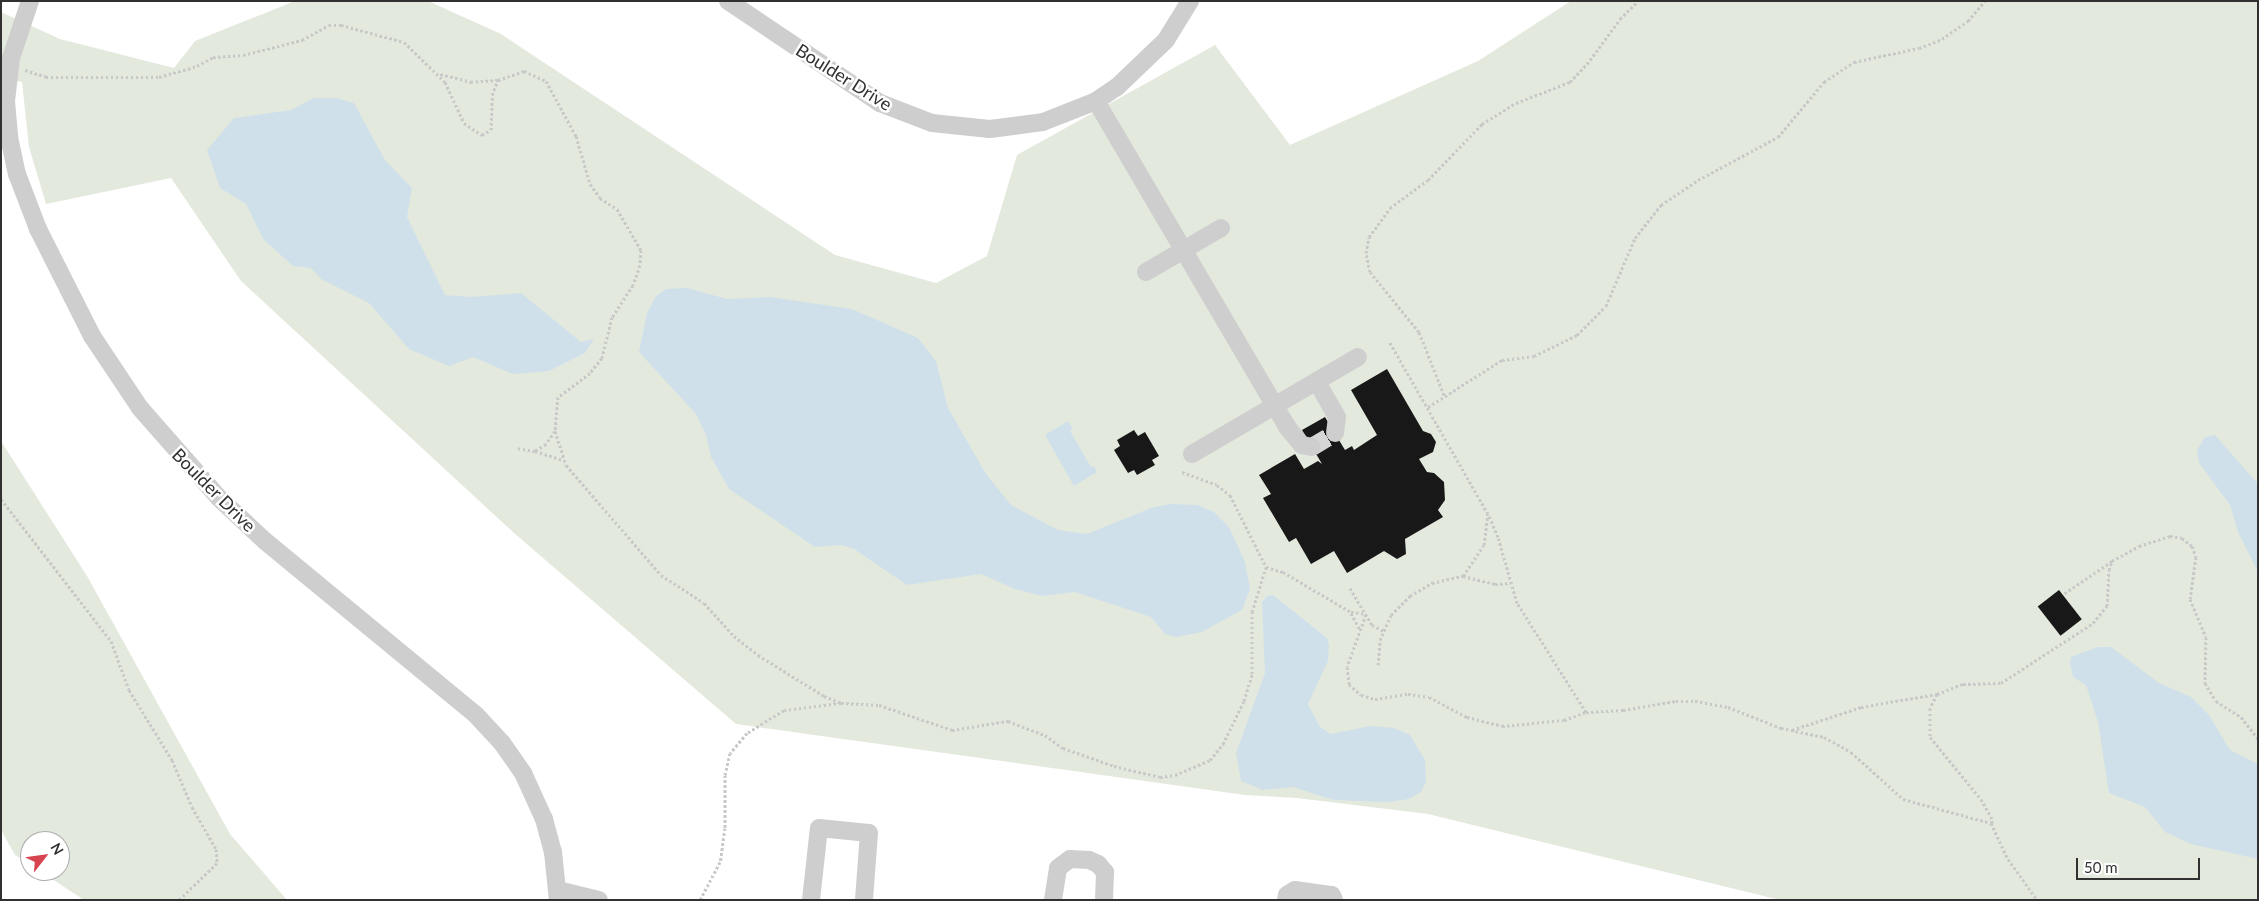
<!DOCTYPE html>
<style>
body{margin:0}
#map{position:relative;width:2259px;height:901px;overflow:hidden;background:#fff;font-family:Lato,sans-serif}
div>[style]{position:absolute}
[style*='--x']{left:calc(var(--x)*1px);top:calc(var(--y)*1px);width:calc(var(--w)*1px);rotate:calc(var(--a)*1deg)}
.green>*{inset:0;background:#e4e9dd}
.water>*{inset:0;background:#cfe0ea}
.building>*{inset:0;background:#181818;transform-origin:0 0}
.minor-tunnel>*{height:18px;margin-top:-9px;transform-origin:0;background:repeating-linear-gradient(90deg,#d6d6d6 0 18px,transparent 0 27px)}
.path>*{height:3px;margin-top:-1.5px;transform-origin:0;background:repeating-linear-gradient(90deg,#c8c8c8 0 2.5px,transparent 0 5px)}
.minor>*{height:18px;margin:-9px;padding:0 9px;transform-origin:9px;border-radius:9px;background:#cecece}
span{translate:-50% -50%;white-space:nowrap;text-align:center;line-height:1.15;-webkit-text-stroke:5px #fff;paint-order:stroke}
.street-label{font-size:18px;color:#313131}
.frame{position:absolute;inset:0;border:2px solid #313131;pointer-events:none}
.north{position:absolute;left:20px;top:831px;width:50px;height:50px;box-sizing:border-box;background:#fff;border:1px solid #adadad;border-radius:50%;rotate:60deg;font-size:14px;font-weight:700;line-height:20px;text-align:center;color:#313131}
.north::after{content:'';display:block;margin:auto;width:18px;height:22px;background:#d74450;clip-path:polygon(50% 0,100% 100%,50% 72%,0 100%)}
.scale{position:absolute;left:2076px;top:858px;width:124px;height:22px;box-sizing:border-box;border:2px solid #313131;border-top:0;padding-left:6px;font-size:15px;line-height:18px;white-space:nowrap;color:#313131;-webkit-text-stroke:4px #fff;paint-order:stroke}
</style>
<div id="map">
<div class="green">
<div style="clip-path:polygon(295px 1px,428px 1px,501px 34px,835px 255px,936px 283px,987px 256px,1017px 155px,1215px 45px,1290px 145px,1478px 61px,1571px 1px,2258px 1px,2258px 900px,1780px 900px,1428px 814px,1297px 798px,1245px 795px,736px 724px,514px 533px,241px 281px,171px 178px,46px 204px,29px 147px,22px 82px,1px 78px,1px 12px,60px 39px,174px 68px,195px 41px)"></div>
<div style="clip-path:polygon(1px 441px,87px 576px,230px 834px,287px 900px,84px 900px,40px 871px,60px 871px,60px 841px,30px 841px,30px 864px,15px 855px,1px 830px)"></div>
</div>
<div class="water">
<div style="clip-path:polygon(314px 98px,336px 98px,354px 103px,385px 160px,412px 188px,407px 217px,445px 295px,471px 297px,521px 293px,581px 342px,594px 339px,585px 353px,549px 371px,513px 374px,473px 357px,449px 366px,409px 349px,369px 303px,321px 279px,311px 268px,293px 266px,263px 239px,246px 204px,220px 188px,207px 150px,234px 118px,291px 110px)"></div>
<div style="clip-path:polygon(687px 288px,727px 299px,770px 297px,852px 309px,918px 338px,936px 361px,948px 408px,986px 474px,1011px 505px,1058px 530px,1087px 534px,1151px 508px,1170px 504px,1198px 505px,1214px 512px,1229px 527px,1245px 562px,1250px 589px,1242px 610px,1202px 632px,1177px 637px,1165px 634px,1151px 617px,1075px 592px,1043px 596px,1015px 589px,981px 574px,907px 585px,854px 549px,842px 545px,815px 547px,729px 489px,711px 457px,706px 435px,696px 414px,639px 352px,647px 313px,656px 296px,666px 289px)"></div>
<div style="clip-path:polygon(1068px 421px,1073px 429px,1070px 431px,1091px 467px,1094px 466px,1097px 472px,1074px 486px,1045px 435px)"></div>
<div style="clip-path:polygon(2215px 435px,2258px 484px,2258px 572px,2238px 532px,2230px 505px,2199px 463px,2197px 450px,2205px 437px)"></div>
<div style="clip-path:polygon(1273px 595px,1327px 638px,1329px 644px,1328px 661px,1308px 704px,1320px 727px,1331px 734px,1370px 726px,1394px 728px,1410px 735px,1425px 760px,1426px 782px,1421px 792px,1409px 799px,1388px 802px,1334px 800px,1293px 787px,1263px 790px,1241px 781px,1236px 753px,1265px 673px,1262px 602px,1267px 596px)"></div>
<div style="clip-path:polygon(2098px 647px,2111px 647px,2159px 683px,2191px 697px,2209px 715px,2230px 750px,2258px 764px,2258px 859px,2191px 844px,2165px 832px,2145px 807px,2109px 793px,2098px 722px,2086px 685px,2073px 677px,2070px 663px,2071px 657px)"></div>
</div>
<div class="building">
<div style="clip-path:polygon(1387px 369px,1423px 431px,1431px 434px,1436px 442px,1433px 452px,1419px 459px,1427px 472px,1434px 473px,1444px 482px,1445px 500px,1438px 510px,1443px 517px,1405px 539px,1406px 554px,1397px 559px,1384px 551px,1347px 573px,1334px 551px,1311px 564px,1296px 538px,1289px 542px,1263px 498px,1271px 494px,1259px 475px,1295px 454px,1304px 469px,1318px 461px,1322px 464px,1302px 430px,1325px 417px,1345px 450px,1352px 446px,1354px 450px,1377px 435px,1351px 390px)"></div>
<div style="clip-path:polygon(1134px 430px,1138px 436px,1145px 432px,1159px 456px,1152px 460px,1155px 465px,1137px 475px,1134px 470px,1128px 473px,1114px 450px,1120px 446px,1117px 440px)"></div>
<div style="left:2059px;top:590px;width:37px;height:27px;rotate:52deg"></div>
</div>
<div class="minor-tunnel">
<div style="--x:1312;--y:447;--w:27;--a:-31"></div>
</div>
<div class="path">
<div style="--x:25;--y:70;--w:22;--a:18"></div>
<div style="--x:46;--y:77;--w:113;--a:0"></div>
<div style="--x:159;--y:77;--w:40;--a:-16"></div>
<div style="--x:197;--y:66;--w:18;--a:-29"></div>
<div style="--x:213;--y:57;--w:30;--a:-4"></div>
<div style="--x:243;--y:55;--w:61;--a:-14.3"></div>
<div style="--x:302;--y:40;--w:31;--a:-29"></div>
<div style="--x:329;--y:25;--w:12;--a:0"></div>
<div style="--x:341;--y:25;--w:65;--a:15.1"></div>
<div style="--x:404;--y:42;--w:57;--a:44.3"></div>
<div style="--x:445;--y:82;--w:45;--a:65.1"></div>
<div style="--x:464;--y:123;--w:22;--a:34"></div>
<div style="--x:482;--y:135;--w:10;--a:-29"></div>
<div style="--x:491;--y:130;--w:35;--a:-88"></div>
<div style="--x:492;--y:95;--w:16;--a:-68"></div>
<div style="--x:498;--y:80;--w:26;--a:176"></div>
<div style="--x:472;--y:82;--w:36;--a:-166"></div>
<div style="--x:498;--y:80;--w:28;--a:-19"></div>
<div style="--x:524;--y:71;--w:24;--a:24"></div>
<div style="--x:546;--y:81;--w:63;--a:61.4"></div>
<div style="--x:576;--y:136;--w:50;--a:73.7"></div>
<div style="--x:590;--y:184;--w:17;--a:54"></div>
<div style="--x:600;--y:198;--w:20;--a:33"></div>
<div style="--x:617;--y:209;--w:48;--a:59.7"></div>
<div style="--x:641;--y:250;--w:15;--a:94"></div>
<div style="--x:640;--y:265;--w:21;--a:109"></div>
<div style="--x:633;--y:285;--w:38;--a:123"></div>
<div style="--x:612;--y:317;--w:42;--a:103.7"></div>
<div style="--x:602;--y:358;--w:19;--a:129"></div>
<div style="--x:590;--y:373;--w:40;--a:143"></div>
<div style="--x:558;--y:397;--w:34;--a:95"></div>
<div style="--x:555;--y:431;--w:16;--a:125"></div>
<div style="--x:546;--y:444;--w:13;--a:148"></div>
<div style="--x:535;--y:451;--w:20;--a:-171"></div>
<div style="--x:1444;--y:395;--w:68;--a:-111.6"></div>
<div style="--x:1419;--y:332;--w:77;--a:-129.2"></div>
<div style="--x:1370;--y:272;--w:19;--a:-102"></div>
<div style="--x:1366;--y:253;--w:16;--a:-79"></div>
<div style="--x:1369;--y:237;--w:36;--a:-54"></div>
<div style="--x:1390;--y:208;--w:47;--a:-36.4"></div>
<div style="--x:1428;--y:180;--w:78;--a:-46"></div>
<div style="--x:1482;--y:124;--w:40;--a:-32"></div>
<div style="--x:1516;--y:103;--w:58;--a:-21.3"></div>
<div style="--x:1570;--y:82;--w:25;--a:-47"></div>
<div style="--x:1587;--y:64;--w:56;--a:-53.7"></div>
<div style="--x:1620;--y:19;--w:25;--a:-45"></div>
<div style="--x:1428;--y:407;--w:88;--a:-32.4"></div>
<div style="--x:1502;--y:360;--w:32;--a:-7"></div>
<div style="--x:1534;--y:356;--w:48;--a:-26"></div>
<div style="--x:1577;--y:335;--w:41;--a:-45"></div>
<div style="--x:1606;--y:306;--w:74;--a:-66.9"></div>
<div style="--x:1635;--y:238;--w:42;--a:-51.8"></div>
<div style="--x:1661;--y:205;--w:45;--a:-34"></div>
<div style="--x:1698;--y:180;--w:91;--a:-28.3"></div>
<div style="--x:1778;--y:137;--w:72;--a:-50.1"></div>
<div style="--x:1824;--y:82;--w:36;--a:-34"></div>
<div style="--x:1854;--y:62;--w:66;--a:-12.2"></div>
<div style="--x:1919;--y:48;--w:25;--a:-21"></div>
<div style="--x:1942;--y:39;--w:32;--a:-35"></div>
<div style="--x:1968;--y:21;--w:26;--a:-50"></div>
<div style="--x:555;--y:431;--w:36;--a:72"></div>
<div style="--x:566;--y:465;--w:145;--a:49.2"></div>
<div style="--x:661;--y:575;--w:51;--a:33.1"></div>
<div style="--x:704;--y:603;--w:45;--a:47.7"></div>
<div style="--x:734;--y:636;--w:31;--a:38"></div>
<div style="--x:758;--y:655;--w:78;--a:31.8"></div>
<div style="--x:824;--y:696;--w:18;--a:22"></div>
<div style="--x:841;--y:703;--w:57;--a:173"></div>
<div style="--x:784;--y:710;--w:44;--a:148.1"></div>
<div style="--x:747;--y:733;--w:26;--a:130"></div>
<div style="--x:730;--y:753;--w:23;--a:103"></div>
<div style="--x:725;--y:775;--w:53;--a:90"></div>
<div style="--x:725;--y:828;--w:34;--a:98"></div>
<div style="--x:720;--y:862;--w:43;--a:117.8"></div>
<div style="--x:535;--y:451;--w:29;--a:18"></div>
<div style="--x:1182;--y:472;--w:37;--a:20"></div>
<div style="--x:1217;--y:485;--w:16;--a:38"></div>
<div style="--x:1230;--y:495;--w:80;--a:63.4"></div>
<div style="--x:1;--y:499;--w:180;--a:52.2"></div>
<div style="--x:111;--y:641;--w:52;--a:69.8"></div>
<div style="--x:129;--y:690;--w:82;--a:58.4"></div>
<div style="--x:172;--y:760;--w:51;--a:66.9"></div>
<div style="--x:192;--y:807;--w:48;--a:60.3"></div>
<div style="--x:216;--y:849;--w:14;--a:86"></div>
<div style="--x:217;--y:863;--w:53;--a:135.8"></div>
<div style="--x:2112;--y:561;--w:31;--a:-29"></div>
<div style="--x:2139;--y:546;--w:33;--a:-18"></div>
<div style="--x:2170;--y:536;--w:12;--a:9"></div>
<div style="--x:2182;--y:538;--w:13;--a:39"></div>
<div style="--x:2192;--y:546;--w:12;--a:70"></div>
<div style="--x:2196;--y:557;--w:42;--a:98.1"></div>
<div style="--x:2190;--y:599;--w:41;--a:67.2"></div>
<div style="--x:2206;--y:637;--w:46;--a:91.2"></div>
<div style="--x:2205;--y:683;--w:21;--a:59"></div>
<div style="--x:2216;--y:701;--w:30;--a:33"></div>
<div style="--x:2241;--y:717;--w:28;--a:52"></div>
<div style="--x:1463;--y:576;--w:33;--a:14"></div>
<div style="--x:1495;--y:584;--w:16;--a:-4"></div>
<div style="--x:1350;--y:588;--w:43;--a:59.3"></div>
<div style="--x:1372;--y:625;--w:13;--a:27"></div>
<div style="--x:1351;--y:613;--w:19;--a:62"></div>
<div style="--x:1378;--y:665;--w:25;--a:-85"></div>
<div style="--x:1380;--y:640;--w:27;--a:-66"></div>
<div style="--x:1391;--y:615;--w:27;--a:-45"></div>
<div style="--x:1410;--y:596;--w:26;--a:-31"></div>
<div style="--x:1432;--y:583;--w:32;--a:-13"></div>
<div style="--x:1463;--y:576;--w:37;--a:-56"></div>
<div style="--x:1484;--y:545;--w:31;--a:-83"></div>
<div style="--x:1488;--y:514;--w:199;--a:-119.8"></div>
<div style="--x:1937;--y:694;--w:28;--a:-21"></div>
<div style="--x:1963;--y:684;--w:38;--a:-2"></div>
<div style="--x:2001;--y:683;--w:110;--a:-33.1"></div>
<div style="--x:2093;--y:623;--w:22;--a:-51"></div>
<div style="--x:2107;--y:606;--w:36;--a:-87"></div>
<div style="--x:2109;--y:570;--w:9;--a:-72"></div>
<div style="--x:2112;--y:561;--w:58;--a:145.5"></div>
<div style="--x:841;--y:703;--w:38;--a:3"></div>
<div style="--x:879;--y:705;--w:77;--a:18.9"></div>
<div style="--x:952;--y:730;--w:57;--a:-9.1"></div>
<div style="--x:1008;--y:721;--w:40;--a:21"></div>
<div style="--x:1045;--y:735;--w:22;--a:36"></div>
<div style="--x:1063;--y:748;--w:54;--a:19.4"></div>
<div style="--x:1114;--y:766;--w:47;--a:13.4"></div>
<div style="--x:1160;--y:777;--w:15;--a:-8"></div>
<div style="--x:1175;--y:775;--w:38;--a:-23"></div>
<div style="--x:1210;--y:760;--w:21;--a:-51"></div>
<div style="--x:1223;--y:744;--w:48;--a:-64"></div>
<div style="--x:1244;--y:701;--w:28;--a:-73"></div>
<div style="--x:1252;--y:674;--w:62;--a:-90"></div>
<div style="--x:1252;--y:612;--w:47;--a:-72.7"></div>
<div style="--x:1266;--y:567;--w:18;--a:16"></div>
<div style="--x:1283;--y:572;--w:79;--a:30.5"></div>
<div style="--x:1351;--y:612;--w:15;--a:8"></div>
<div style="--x:1366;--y:614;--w:56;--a:109.7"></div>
<div style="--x:1347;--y:667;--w:17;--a:83"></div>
<div style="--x:1349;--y:684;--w:16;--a:43"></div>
<div style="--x:1361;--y:695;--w:15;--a:16"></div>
<div style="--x:1375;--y:699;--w:33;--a:-9"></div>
<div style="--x:1408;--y:694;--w:21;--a:8"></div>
<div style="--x:1429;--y:697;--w:43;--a:27.8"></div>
<div style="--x:1467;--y:717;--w:36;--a:14"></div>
<div style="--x:1502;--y:726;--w:62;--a:-5.5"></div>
<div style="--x:1564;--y:720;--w:23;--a:-20"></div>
<div style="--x:1586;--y:712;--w:129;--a:-122.3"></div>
<div style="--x:1517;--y:603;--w:69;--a:-106.1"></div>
<div style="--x:1498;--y:537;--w:25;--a:-113"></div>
<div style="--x:1586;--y:712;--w:37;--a:-3"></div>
<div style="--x:1623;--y:710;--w:54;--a:-9.6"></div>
<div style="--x:1676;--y:701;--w:19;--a:0"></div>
<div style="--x:1695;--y:701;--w:34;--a:10"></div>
<div style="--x:1728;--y:707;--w:57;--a:21.6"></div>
<div style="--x:1781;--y:728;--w:44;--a:11.8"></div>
<div style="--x:1824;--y:737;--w:31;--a:29"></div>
<div style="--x:1851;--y:752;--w:70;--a:42.1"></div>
<div style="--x:1903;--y:799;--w:91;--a:15.3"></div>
<div style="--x:1991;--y:823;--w:40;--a:65"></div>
<div style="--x:2008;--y:859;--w:50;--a:54.7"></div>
<div style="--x:1792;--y:730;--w:73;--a:-18.4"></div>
<div style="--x:1861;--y:707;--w:77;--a:-9.7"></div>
<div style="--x:1937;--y:694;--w:16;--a:117"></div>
<div style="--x:1930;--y:708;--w:29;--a:90"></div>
<div style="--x:1930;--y:737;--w:80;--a:50.6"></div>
<div style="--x:1981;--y:799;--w:25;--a:61"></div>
<div style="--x:1993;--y:821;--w:3;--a:135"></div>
</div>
<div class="minor">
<div style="--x:30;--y:1;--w:60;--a:108.4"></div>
<div style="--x:11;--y:58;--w:43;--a:96.6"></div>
<div style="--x:6;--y:101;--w:36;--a:85"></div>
<div style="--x:9;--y:137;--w:38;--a:78"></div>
<div style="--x:17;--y:174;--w:59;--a:69.1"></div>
<div style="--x:38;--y:229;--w:120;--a:63.2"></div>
<div style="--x:92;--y:336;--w:87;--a:56.3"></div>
<div style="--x:140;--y:408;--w:120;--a:48.7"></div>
<div style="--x:219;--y:498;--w:63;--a:43.1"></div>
<div style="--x:265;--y:541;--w:273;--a:39.5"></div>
<div style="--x:476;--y:715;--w:38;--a:47"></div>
<div style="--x:502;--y:743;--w:37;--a:55"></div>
<div style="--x:523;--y:773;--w:51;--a:65.5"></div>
<div style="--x:544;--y:819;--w:34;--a:75"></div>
<div style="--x:553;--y:852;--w:48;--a:84.1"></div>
<div style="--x:728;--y:1;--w:183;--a:33.9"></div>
<div style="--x:880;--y:103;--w:56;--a:21"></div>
<div style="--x:932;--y:123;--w:58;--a:5.9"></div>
<div style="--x:990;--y:129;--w:53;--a:-7.5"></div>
<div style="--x:1043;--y:122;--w:57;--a:-21.6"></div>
<div style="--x:1096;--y:101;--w:25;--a:-34"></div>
<div style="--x:1117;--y:87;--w:68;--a:-43.8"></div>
<div style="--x:1166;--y:40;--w:46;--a:-58.4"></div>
<div style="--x:1096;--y:101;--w:379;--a:59.6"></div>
<div style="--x:1288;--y:428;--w:22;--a:51"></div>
<div style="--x:1302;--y:445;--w:10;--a:11"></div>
<div style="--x:1146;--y:272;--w:87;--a:-30.4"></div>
<div style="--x:1317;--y:382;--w:40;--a:60.3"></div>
<div style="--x:1337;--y:417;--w:16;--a:97"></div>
<div style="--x:1192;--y:454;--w:192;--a:-30.3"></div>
<div style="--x:558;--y:890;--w:42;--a:13.7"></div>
<div style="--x:811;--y:900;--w:72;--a:-83.7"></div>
<div style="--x:819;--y:828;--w:50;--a:5.7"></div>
<div style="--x:869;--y:833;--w:67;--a:94.3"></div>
<div style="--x:1053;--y:900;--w:32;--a:-81"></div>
<div style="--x:1058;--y:868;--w:15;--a:-37"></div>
<div style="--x:1070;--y:859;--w:19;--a:3"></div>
<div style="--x:1089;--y:860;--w:10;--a:24"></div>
<div style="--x:1098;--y:864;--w:11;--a:49"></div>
<div style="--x:1105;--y:872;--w:28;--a:92"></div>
<div style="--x:1286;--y:900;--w:5;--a:-79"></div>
<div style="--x:1287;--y:895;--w:9;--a:-32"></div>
<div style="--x:1295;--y:890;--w:37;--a:8"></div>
<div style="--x:1332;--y:895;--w:5;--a:68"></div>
</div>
<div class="street-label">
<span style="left:844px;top:77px;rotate:32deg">Boulder Drive</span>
<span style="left:214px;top:490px;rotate:45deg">Boulder Drive</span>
</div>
<div class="frame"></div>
<div class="north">N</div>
<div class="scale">50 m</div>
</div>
